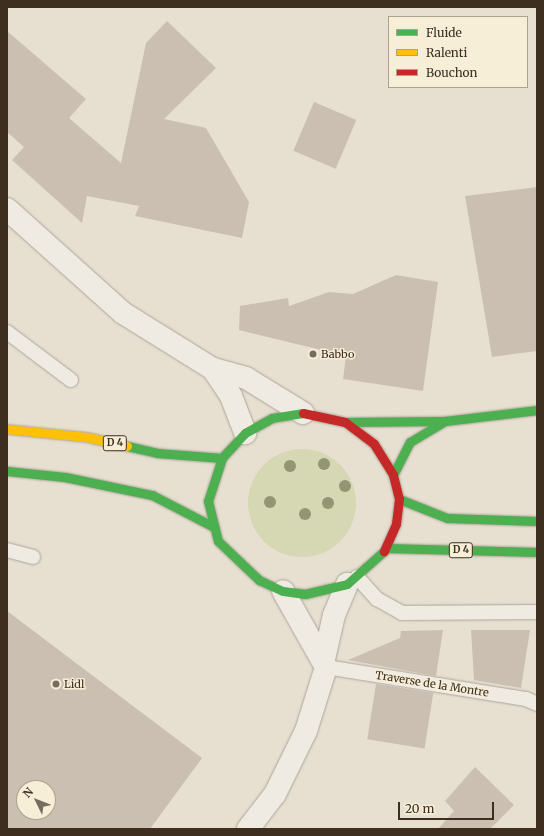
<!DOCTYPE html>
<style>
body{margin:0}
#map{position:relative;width:544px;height:836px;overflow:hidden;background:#e7e0d1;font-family:Merriweather,serif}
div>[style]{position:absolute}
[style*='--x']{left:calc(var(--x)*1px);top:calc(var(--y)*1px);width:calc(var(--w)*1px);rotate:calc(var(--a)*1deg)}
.green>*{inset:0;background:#d6d7b3}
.round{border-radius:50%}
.building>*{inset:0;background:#cbbfb2;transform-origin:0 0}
.roads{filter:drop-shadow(0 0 1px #ada599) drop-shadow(0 0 1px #ada599)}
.lane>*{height:14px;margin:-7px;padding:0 7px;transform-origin:7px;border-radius:7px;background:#efebe3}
.street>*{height:22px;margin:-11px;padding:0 11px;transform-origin:11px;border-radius:11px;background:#efebe3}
.fast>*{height:9px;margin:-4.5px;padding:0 4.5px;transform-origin:4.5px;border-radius:4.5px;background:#4caf50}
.slow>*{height:9px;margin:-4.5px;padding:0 4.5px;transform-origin:4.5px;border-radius:4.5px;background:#ffc107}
.jam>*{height:9px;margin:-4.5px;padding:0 4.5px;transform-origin:4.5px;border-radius:4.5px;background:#c62828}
.trees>*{width:12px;height:12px;margin:-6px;border-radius:50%;background:#929673}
.dots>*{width:11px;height:11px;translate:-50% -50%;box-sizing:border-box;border:2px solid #f7eed8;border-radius:50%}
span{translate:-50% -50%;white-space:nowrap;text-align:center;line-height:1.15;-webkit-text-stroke:3px #f7eed8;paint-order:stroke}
.shield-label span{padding:1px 3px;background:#f7eed8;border:1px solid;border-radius:3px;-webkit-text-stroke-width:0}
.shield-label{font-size:10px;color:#3d2e20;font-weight:700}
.poi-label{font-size:11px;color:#3d2e20}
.left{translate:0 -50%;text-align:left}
.street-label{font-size:11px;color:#3d2e20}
.frame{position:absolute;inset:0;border:8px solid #3d2e20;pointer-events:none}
.legend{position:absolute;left:388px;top:16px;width:140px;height:72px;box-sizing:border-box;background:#f7eed8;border:1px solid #ada18e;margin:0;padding:5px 7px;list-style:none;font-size:12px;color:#3d2e20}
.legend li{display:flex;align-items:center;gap:8px;height:20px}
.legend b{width:20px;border:1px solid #ada18e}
.north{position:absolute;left:16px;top:780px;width:40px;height:40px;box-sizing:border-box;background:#f7eed8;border:1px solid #ada18e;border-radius:50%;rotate:313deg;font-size:11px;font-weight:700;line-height:16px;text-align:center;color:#3d2e20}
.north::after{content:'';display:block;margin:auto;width:14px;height:18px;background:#786c5e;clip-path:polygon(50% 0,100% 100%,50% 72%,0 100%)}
.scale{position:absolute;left:398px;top:802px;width:96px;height:18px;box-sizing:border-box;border:2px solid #3d2e20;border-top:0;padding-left:5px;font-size:12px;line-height:14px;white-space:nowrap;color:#3d2e20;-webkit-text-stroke:3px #f7eed8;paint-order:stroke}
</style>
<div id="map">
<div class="green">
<div class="round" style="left:248px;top:449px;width:108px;height:108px"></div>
</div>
<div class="building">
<div style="clip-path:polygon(167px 21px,216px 68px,164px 119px,206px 128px,249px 202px,242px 238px,135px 216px,139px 206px,87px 196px,82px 223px,12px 160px,24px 147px,7px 132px,7px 31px,86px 99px,69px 118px,121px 163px,146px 43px)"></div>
<div style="left:314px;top:102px;width:46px;height:53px;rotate:23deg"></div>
<div style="clip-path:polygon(537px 187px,537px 351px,492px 357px,465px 196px)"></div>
<div style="clip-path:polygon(396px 275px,438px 282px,423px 391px,343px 379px,346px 356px,239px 330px,240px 306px,288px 298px,289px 306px,329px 292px,353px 294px)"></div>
<div style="clip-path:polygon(evenodd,7px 611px,202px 758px,150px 829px,7px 829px,7px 611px,24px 788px,48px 788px,48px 812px,24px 812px,24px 788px)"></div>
<div style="clip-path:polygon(443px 630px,436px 676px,348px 660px,400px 638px,401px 631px)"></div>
<div style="clip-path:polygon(471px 630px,530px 630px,521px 688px,474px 680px)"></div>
<div style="left:376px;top:684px;width:58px;height:56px;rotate:9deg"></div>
<div style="clip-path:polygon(475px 767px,514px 805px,490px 829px,438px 829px,454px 811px,445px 801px)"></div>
</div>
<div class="roads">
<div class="lane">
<div style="--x:7;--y:332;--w:80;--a:36.9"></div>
<div style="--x:7;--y:550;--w:27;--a:15"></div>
<div style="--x:357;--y:577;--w:30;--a:48"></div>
<div style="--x:377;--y:599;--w:29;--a:29"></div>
<div style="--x:402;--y:613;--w:135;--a:-0.4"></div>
<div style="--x:326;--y:667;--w:203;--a:9.1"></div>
<div style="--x:526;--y:699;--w:12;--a:24"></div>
</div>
<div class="street">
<div style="--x:7;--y:209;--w:156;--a:41.9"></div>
<div style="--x:123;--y:313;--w:106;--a:31.9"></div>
<div style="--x:213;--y:369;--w:34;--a:15"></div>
<div style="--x:246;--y:378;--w:67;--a:31.6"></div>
<div style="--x:213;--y:369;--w:32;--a:56"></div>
<div style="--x:231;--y:396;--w:40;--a:69"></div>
<div style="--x:324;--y:659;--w:45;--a:-77.2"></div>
<div style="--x:334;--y:615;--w:34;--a:-67"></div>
<div style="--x:248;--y:829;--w:44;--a:-52.4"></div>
<div style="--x:275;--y:794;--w:70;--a:-63.8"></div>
<div style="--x:306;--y:731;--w:67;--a:-72.6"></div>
<div style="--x:326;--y:667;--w:87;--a:-119.5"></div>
</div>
<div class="fast">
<div style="--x:303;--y:413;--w:31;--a:171"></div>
<div style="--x:272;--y:418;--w:31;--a:151"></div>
<div style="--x:245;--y:433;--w:34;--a:133"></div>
<div style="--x:222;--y:458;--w:45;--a:108"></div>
<div style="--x:208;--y:501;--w:41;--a:76"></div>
<div style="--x:218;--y:541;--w:57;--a:43.6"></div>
<div style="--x:259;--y:580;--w:26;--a:25"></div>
<div style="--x:283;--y:591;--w:22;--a:8"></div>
<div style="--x:305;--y:594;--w:43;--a:-13.4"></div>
<div style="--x:347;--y:584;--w:50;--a:-41.7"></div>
<div style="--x:345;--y:422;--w:100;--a:-0.6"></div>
<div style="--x:445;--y:421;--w:93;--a:-6.8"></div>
<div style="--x:127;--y:446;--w:31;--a:13"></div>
<div style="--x:157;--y:453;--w:65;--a:4.4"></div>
<div style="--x:7;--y:471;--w:58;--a:5.9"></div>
<div style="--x:65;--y:477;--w:89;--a:11.7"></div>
<div style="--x:152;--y:495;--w:68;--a:27.3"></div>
<div style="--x:393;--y:475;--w:37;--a:-63"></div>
<div style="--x:410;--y:442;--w:41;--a:-31"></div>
<div style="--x:399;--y:499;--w:52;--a:21.6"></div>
<div style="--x:447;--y:518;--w:90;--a:1.9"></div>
<div style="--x:386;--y:548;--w:151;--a:1.5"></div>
</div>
<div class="slow">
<div style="--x:7;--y:429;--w:80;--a:5.7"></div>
<div style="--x:87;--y:437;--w:41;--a:12.7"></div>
</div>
<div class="jam">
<div style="--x:303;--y:413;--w:43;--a:12.1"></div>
<div style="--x:345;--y:422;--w:36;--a:37"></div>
<div style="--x:374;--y:444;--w:36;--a:58"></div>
<div style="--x:393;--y:475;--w:25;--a:76"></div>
<div style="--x:399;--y:499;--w:25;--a:97"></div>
<div style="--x:396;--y:524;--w:30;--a:114"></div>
</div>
</div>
<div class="trees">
<div style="left:324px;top:464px"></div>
<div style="left:290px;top:466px"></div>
<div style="left:345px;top:486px"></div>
<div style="left:270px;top:502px"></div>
<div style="left:328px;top:503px"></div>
<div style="left:305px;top:514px"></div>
</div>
<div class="dots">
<div style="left:313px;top:354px;background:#786c5e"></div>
<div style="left:56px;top:684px;background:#786c5e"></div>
</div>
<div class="shield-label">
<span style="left:115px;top:443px">D 4</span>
<span style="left:461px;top:550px">D 4</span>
</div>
<div class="poi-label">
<span class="left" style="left:321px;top:354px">Babbo</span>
<span class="left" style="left:64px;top:684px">Lidl</span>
</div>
<div class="street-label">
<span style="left:432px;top:684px;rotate:9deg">Traverse de la Montre</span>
</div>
<div class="frame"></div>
<ul class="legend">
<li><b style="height:5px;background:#4caf50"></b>Fluide</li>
<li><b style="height:5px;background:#ffc107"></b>Ralenti</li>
<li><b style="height:5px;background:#c62828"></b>Bouchon</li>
</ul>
<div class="north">N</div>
<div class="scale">20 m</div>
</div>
